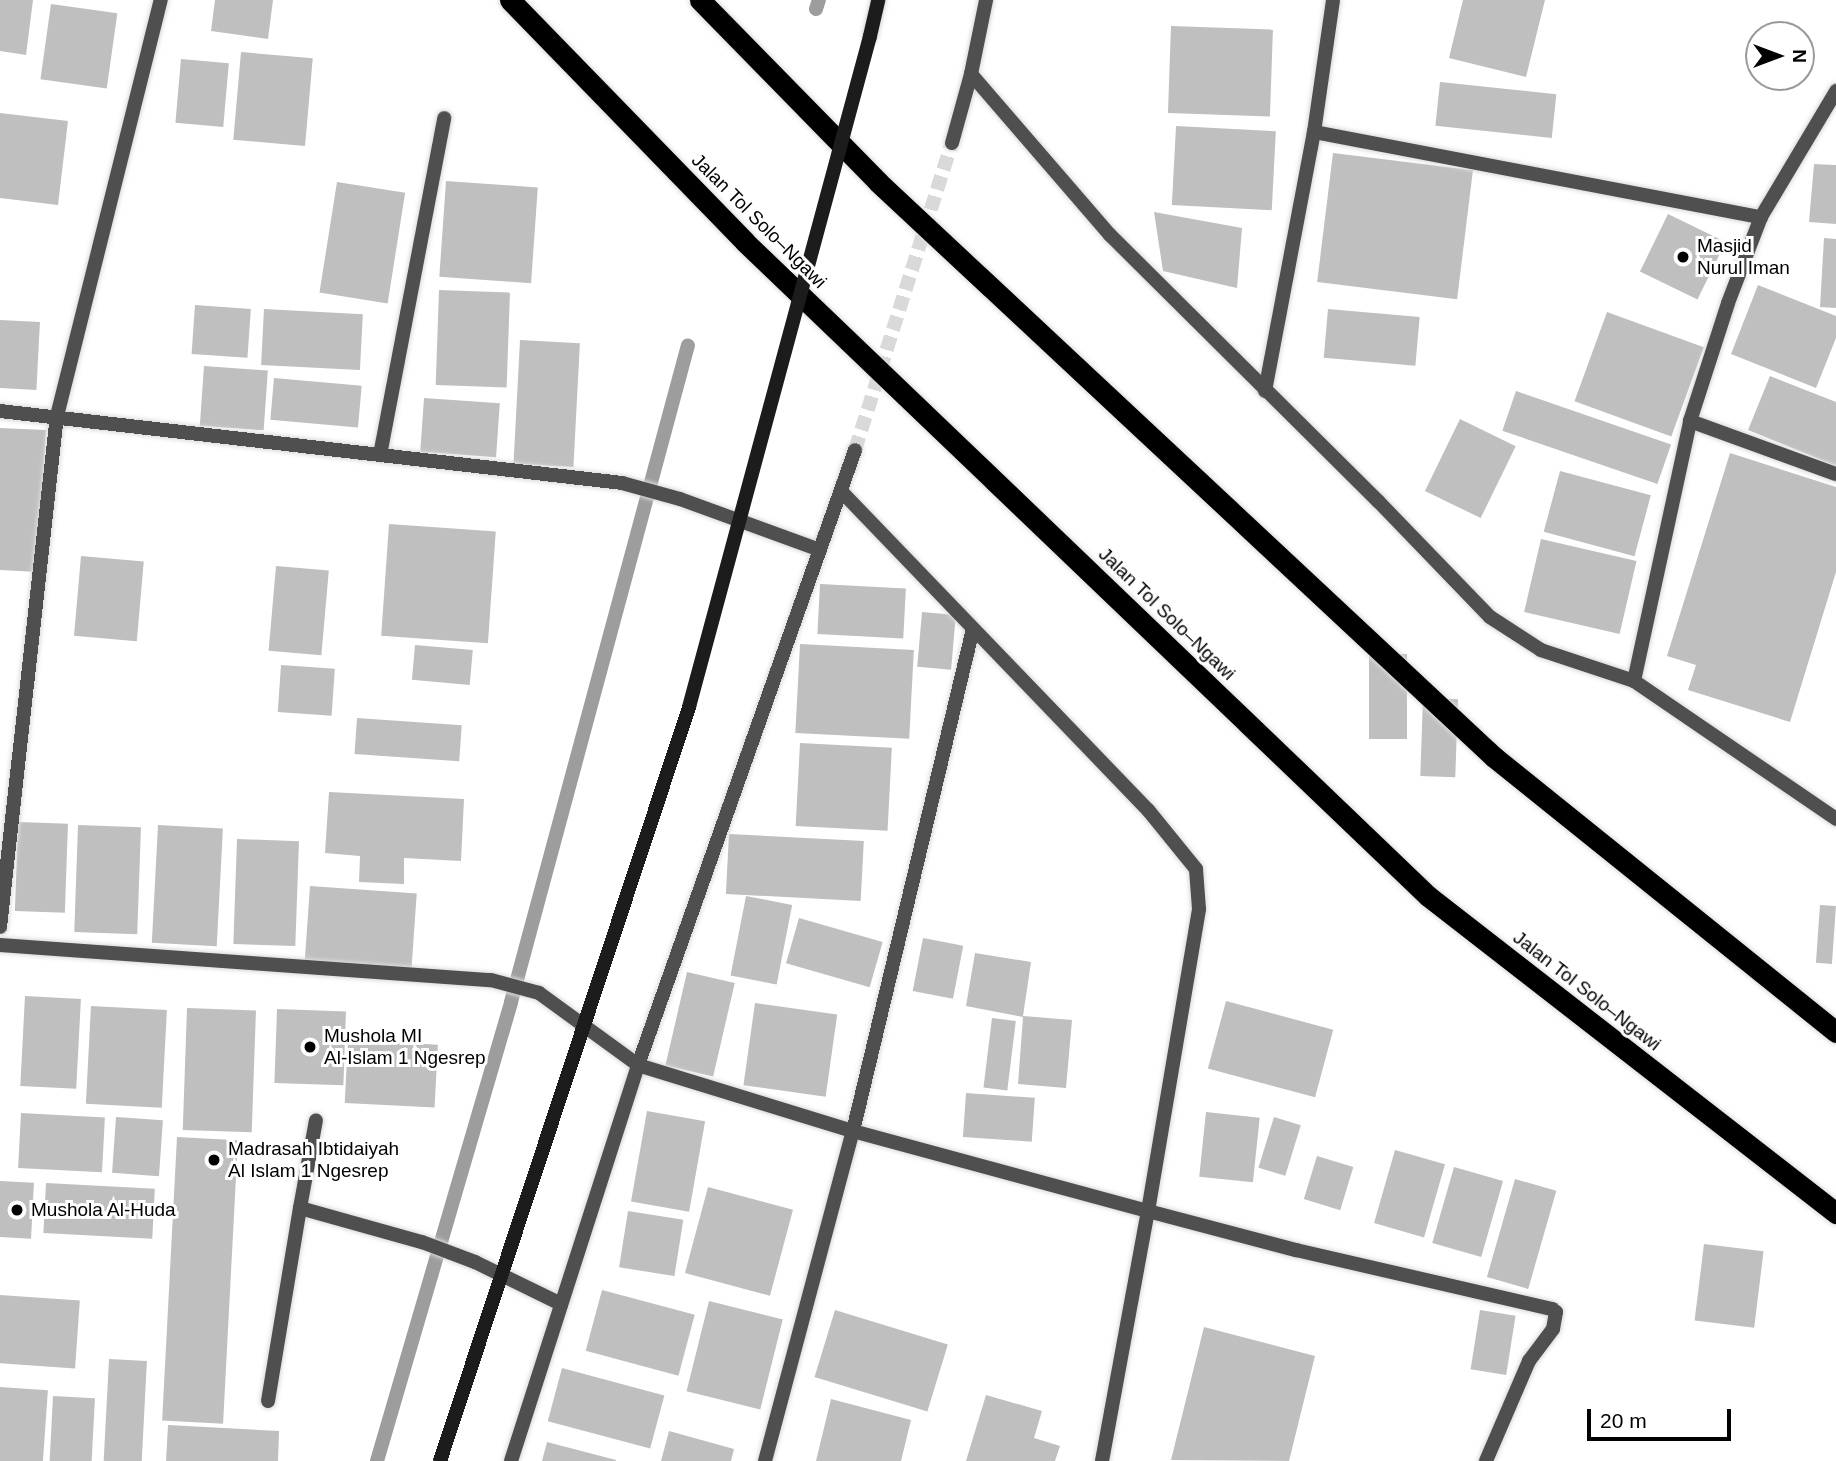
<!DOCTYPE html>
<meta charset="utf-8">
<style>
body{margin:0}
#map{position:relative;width:1836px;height:1461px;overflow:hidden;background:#fff;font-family:Arial,sans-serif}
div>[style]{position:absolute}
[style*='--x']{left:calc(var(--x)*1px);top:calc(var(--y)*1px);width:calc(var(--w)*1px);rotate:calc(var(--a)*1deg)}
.stream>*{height:14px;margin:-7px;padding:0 7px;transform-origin:7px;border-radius:7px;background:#9d9d9d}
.building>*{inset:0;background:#bfbfbf;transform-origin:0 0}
.street-tunnel>*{height:14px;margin-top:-7px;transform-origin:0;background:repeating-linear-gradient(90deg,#d9d9d9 0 14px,transparent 0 21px)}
.roads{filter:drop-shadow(0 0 2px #dbdbdb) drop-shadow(0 0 2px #dbdbdb)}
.street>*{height:14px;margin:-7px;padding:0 7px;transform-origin:7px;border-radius:7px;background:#4f4f4f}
.secondary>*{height:14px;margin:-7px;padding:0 7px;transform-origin:7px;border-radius:7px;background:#1c1c1c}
.highway>*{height:21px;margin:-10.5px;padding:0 10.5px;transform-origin:10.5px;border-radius:10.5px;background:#000}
.secondary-bridge>*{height:14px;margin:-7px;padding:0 7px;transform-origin:7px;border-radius:7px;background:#1c1c1c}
.dots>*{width:19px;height:19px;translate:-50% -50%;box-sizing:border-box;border:4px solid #fff;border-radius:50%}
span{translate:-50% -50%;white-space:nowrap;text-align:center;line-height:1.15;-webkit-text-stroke:6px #fff;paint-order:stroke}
.street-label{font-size:19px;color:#000}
.poi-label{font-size:19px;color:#000}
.left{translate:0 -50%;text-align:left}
.north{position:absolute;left:1745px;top:21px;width:70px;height:70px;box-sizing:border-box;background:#fff;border:2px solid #999;border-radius:50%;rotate:90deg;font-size:19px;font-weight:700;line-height:28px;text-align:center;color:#000}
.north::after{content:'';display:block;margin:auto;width:24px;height:32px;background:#000;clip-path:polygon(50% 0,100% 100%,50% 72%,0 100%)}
.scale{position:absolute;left:1587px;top:1409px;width:144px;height:32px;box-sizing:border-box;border:4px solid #000;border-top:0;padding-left:9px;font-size:21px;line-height:24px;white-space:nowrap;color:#000;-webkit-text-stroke:5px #fff;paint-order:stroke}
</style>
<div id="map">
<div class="stream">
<div style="--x:816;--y:9;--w:9;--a:-72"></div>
<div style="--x:377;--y:1461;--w:478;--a:-73.7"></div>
<div style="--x:511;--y:1002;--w:680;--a:-74.92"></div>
</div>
<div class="building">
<div style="clip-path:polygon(0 0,33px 0,26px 55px,0 51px)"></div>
<div style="clip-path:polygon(215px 0,273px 0,268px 39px,211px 31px)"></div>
<div style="clip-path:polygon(1463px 0,1545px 0,1526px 77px,1449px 58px)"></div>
<div style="left:51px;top:4px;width:67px;height:76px;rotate:8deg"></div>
<div style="left:1171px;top:26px;width:102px;height:87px;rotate:2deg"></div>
<div style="left:241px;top:52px;width:72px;height:88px;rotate:5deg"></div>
<div style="left:181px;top:59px;width:48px;height:64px;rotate:5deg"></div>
<div style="left:1440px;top:82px;width:117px;height:44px;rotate:6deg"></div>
<div style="clip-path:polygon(0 113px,68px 121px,58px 205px,0 198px)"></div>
<div style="left:1176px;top:126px;width:100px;height:79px;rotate:3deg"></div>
<div style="left:1333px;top:153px;width:141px;height:130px;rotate:7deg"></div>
<div style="clip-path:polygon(1814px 164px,1836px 165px,1836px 224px,1809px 222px)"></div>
<div style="left:446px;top:181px;width:92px;height:96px;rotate:4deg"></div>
<div style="left:337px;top:182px;width:69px;height:112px;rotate:9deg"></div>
<div style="clip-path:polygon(1154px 212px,1242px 228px,1237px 288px,1163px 271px)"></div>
<div style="left:1668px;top:214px;width:64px;height:64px;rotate:26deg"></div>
<div style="clip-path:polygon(1824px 238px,1836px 239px,1836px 308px,1820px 307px)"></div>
<div style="clip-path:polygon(1758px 285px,1836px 316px,1836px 338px,1816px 388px,1731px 354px)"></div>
<div style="left:439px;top:290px;width:71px;height:95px;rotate:2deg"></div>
<div style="left:195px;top:305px;width:56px;height:49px;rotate:4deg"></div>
<div style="left:264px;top:309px;width:99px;height:56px;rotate:3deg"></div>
<div style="left:1328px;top:309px;width:92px;height:49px;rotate:5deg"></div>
<div style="left:1607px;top:312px;width:103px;height:95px;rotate:20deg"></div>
<div style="left:0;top:320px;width:40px;height:68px;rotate:3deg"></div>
<div style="left:520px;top:340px;width:60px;height:124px;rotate:3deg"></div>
<div style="left:204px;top:366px;width:64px;height:60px;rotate:4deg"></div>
<div style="clip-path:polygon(1770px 376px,1836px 402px,1836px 466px,1748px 430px)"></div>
<div style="left:274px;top:378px;width:88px;height:42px;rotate:5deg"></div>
<div style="left:1516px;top:391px;width:164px;height:42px;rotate:19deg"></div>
<div style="left:424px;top:398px;width:76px;height:54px;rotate:4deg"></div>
<div style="left:1460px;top:419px;width:62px;height:80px;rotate:26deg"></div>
<div style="clip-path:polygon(0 428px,46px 430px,38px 572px,0 570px)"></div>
<div style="clip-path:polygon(1730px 453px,1836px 487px,1836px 572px,1790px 722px,1688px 690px,1696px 665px,1667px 656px)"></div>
<div style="left:1560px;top:471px;width:94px;height:63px;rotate:15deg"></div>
<div style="left:389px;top:524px;width:107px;height:112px;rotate:4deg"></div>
<div style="left:1541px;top:539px;width:98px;height:75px;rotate:13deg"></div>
<div style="left:81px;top:556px;width:63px;height:80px;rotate:5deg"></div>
<div style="left:276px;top:566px;width:53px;height:85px;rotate:5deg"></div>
<div style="left:820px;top:584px;width:86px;height:50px;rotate:3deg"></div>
<div style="left:922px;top:612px;width:34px;height:55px;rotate:5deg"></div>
<div style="left:800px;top:644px;width:114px;height:89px;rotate:3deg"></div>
<div style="left:415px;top:645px;width:58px;height:35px;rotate:5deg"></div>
<div style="left:1369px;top:654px;width:38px;height:85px"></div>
<div style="left:281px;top:665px;width:54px;height:47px;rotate:4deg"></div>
<div style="left:1423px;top:698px;width:35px;height:78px;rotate:2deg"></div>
<div style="left:357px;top:718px;width:105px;height:36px;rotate:4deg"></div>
<div style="left:800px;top:743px;width:92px;height:83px;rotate:3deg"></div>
<div style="clip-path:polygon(329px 792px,464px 799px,461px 861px,404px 858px,404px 884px,359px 882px,360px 856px,325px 853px)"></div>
<div style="left:18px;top:822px;width:50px;height:89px;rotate:2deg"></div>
<div style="left:78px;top:825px;width:63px;height:107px;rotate:2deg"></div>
<div style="left:158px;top:825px;width:65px;height:118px;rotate:3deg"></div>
<div style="left:729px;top:834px;width:135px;height:60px;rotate:3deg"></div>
<div style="left:237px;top:839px;width:62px;height:105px;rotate:2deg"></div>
<div style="left:310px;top:886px;width:107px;height:78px;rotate:4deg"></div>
<div style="left:746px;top:896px;width:47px;height:81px;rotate:11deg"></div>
<div style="left:1820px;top:905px;width:16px;height:58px;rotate:4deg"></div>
<div style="left:799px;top:918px;width:87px;height:47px;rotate:16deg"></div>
<div style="left:923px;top:938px;width:41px;height:54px;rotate:11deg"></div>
<div style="clip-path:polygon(975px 953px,1031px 962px,1023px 1016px,1072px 1020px,1066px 1088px,1018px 1084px,1023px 1017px,966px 1006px)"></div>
<div style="left:687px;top:972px;width:49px;height:96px;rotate:13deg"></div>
<div style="left:25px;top:996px;width:56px;height:90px;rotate:3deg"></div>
<div style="left:1226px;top:1001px;width:111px;height:70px;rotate:15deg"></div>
<div style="left:755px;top:1003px;width:83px;height:83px;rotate:8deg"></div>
<div style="left:91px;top:1006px;width:76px;height:98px;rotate:3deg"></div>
<div style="left:187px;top:1008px;width:69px;height:122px;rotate:2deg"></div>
<div style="left:277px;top:1009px;width:69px;height:74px;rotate:2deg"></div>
<div style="left:992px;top:1018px;width:24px;height:70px;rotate:7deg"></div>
<div style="left:348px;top:1040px;width:90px;height:63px;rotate:3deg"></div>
<div style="left:966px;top:1093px;width:69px;height:44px;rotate:4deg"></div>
<div style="left:647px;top:1111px;width:59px;height:92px;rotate:10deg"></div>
<div style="left:1206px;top:1112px;width:54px;height:65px;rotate:6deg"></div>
<div style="left:21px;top:1113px;width:84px;height:55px;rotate:3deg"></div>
<div style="left:116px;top:1117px;width:47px;height:56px;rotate:4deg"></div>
<div style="left:1274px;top:1117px;width:28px;height:53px;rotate:17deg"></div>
<div style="left:177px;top:1137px;width:61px;height:284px;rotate:3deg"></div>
<div style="left:1395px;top:1150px;width:52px;height:76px;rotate:16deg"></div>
<div style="left:1317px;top:1156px;width:38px;height:45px;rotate:17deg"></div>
<div style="left:1454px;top:1167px;width:51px;height:79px;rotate:16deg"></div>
<div style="left:1515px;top:1179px;width:43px;height:102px;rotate:16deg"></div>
<div style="left:0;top:1181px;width:34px;height:56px;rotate:3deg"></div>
<div style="left:46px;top:1183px;width:109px;height:50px;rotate:3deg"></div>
<div style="left:708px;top:1187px;width:88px;height:89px;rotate:15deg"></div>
<div style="left:628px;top:1211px;width:56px;height:57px;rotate:9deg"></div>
<div style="left:1704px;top:1244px;width:60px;height:77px;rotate:7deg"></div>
<div style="left:602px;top:1290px;width:96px;height:63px;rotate:15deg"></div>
<div style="left:0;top:1295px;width:80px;height:68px;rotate:4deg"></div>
<div style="left:709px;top:1301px;width:76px;height:93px;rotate:14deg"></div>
<div style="left:835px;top:1310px;width:118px;height:70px;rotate:17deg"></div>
<div style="left:1480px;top:1310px;width:36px;height:60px;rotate:9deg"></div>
<div style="clip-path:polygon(1204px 1327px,1315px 1356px,1289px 1461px,1171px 1460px)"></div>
<div style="left:109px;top:1359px;width:38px;height:102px;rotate:3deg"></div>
<div style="left:562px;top:1368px;width:106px;height:55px;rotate:15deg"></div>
<div style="left:0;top:1387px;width:48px;height:74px;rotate:4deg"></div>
<div style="clip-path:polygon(986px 1395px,1042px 1411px,1034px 1438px,1060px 1446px,1055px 1461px,966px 1461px)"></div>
<div style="left:53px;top:1396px;width:42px;height:65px;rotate:3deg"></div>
<div style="clip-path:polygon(831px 1399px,911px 1420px,901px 1461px,816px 1461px)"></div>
<div style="clip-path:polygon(168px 1425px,279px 1431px,278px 1461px,166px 1461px)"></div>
<div style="clip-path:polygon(669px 1431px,734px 1449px,731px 1461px,661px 1461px)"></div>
<div style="clip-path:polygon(547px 1442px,616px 1460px,616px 1461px,542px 1461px)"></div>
</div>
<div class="street-tunnel">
<div style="--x:855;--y:450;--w:322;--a:-72.5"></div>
</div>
<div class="roads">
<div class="street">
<div style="--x:971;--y:74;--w:213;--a:49.2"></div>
<div style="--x:1110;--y:235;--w:378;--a:44.8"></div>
<div style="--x:1378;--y:501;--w:161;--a:46"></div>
<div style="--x:1490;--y:617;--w:61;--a:32.9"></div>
<div style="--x:1541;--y:650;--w:98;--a:18.4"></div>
<div style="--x:1634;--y:681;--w:245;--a:34.3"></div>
<div style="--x:1314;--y:132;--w:455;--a:10.8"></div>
<div style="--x:952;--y:143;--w:72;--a:-74.6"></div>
<div style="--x:971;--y:74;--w:76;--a:-78.5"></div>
<div style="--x:1265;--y:391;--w:264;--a:-79.3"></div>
<div style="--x:1314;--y:132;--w:133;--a:-81.8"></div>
<div style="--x:0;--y:411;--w:626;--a:6.6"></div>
<div style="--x:622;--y:483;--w:60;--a:15.4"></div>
<div style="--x:680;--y:499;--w:149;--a:20"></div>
<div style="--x:1690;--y:421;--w:155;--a:20"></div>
<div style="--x:380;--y:455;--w:343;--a:-79.2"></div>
<div style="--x:1634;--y:681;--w:266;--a:-77.8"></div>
<div style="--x:1690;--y:421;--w:124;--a:-72.1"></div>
<div style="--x:1728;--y:303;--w:92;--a:-69"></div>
<div style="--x:1761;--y:217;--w:147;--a:-59.2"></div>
<div style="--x:0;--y:927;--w:514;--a:-83.64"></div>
<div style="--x:57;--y:416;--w:429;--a:-76"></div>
<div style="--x:0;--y:945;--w:492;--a:4.1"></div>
<div style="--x:491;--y:980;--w:50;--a:15.2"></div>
<div style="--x:539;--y:993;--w:122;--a:36"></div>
<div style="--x:638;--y:1065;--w:225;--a:17.1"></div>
<div style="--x:853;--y:1131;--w:306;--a:15.2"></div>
<div style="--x:1148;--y:1211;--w:306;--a:-80.4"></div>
<div style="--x:1199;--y:909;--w:40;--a:-94.3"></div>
<div style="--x:1196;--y:869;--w:76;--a:-129.1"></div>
<div style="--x:1148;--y:810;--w:443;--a:-133.9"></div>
<div style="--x:300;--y:1208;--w:89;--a:-79.7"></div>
<div style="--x:268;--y:1401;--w:196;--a:-80.6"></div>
<div style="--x:300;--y:1208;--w:127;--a:15.6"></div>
<div style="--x:422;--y:1242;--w:57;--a:20.7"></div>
<div style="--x:475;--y:1262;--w:96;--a:26"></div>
<div style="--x:511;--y:1461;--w:416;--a:-72.2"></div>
<div style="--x:638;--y:1065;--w:652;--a:-70.56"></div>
<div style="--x:765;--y:1461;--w:342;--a:-75.1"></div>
<div style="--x:853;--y:1131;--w:516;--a:-76.56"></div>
<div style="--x:1102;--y:1461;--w:254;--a:-79.6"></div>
<div style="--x:1148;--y:1211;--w:153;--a:14.8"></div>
<div style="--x:1296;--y:1250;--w:263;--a:13"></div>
<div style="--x:1552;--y:1309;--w:5;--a:37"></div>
<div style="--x:1556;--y:1312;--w:17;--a:100"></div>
<div style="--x:1553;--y:1329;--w:40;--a:127"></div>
<div style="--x:1529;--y:1361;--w:109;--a:113.3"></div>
</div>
<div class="secondary">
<div style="--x:870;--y:36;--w:37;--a:-77"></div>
</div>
<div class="highway">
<div style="--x:510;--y:0;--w:337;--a:45.8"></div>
<div style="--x:745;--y:242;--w:946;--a:43.76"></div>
<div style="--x:1428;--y:896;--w:517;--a:37.85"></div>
<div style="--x:700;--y:0;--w:255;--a:45.6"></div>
<div style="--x:878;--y:182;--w:843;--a:43.03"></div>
<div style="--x:1494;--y:757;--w:439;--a:38.8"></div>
</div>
</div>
<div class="secondary-bridge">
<div style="--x:440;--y:1461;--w:794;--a:-71.72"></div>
<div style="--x:689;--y:707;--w:695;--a:-74.9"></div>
</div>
<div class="dots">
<div style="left:1683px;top:257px;background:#000"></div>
<div style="left:310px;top:1047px;background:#000"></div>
<div style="left:214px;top:1160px;background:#000"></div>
<div style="left:17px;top:1210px;background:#000"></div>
</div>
<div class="street-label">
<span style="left:759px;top:221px;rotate:45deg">Jalan Tol Solo–Ngawi</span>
<span style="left:1167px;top:614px;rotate:44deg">Jalan Tol Solo–Ngawi</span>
<span style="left:1587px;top:991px;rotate:38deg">Jalan Tol Solo–Ngawi</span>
</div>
<div class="poi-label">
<span class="left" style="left:1697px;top:257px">Masjid<br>Nurul Iman</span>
<span class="left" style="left:324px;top:1047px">Mushola MI<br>Al-Islam 1 Ngesrep</span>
<span class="left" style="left:228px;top:1160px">Madrasah Ibtidaiyah<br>Al Islam 1 Ngesrep</span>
<span class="left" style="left:31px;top:1210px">Mushola Al-Huda</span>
</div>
<div class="north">N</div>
<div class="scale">20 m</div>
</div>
